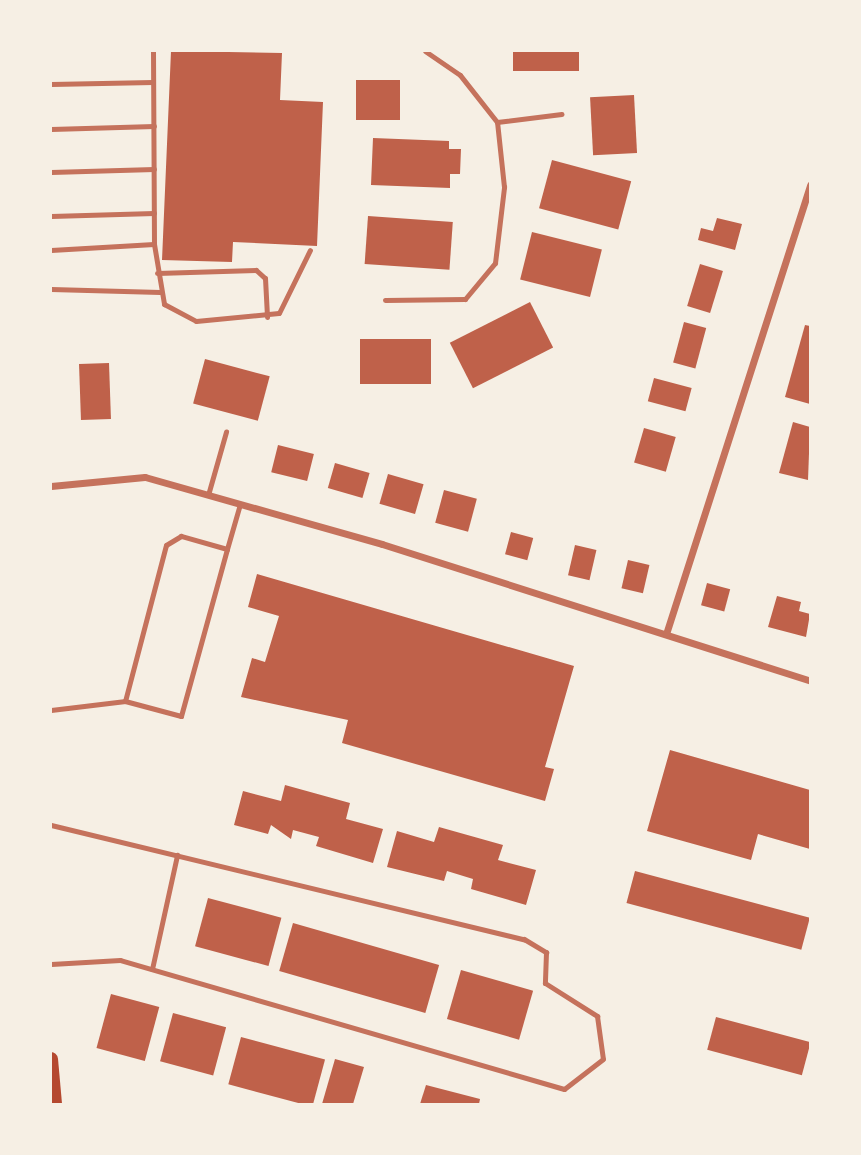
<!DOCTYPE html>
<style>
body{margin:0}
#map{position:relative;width:861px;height:1155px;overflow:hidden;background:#f6efe4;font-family:"Roboto Condensed",sans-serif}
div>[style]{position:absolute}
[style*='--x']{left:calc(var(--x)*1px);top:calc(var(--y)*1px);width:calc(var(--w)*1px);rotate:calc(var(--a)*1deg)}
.building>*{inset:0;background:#bf614a;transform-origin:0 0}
.service>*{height:5px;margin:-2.5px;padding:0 2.5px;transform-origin:2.5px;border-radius:2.5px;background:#c5725c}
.minor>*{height:7px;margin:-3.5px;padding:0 3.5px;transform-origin:3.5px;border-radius:3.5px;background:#c5725c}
.secondary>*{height:14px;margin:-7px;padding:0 7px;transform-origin:7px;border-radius:7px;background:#b5482f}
span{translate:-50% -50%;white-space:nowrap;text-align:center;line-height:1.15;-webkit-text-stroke:7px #f6efe4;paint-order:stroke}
.frame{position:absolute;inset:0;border:52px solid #f6efe4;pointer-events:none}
</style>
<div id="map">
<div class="building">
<div style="clip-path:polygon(171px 51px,282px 53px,280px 100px,323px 102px,317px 246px,233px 242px,232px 262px,162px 260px)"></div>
<div style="left:513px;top:51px;width:66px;height:20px"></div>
<div style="left:356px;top:80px;width:44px;height:40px"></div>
<div style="left:634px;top:95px;width:58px;height:44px;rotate:87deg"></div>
<div style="clip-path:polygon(373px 138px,449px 141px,449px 149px,461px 149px,460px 174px,450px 174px,450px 188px,371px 185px)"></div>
<div style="left:552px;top:160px;width:82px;height:50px;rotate:15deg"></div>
<div style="left:368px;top:216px;width:85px;height:48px;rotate:4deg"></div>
<div style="clip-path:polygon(717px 218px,742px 224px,735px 250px,698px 240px,701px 228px,713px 231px)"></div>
<div style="left:532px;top:232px;width:72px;height:49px;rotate:14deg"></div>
<div style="left:700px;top:264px;width:24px;height:44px;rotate:17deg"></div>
<div style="left:530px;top:302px;width:51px;height:90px;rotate:63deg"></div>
<div style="left:684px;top:322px;width:23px;height:42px;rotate:15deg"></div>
<div style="clip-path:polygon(805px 325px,810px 326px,810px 404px,785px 397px)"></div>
<div style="left:360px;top:339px;width:71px;height:45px"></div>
<div style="left:205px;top:359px;width:67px;height:46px;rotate:15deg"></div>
<div style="left:109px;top:363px;width:56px;height:30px;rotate:88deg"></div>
<div style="left:654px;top:378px;width:39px;height:24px;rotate:15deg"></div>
<div style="clip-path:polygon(793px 422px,810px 427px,808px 480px,779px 473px)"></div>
<div style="left:644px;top:428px;width:33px;height:36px;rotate:16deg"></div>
<div style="left:278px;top:445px;width:37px;height:28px;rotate:14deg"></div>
<div style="left:335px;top:463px;width:36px;height:26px;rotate:16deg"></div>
<div style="left:388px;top:474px;width:37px;height:31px;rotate:16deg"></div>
<div style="left:444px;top:490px;width:34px;height:34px;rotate:15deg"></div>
<div style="left:511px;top:532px;width:23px;height:23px;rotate:15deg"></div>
<div style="left:575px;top:545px;width:22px;height:31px;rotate:13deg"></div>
<div style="left:628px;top:560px;width:22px;height:29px;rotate:13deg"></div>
<div style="clip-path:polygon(257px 574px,574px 666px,545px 767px,554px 769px,545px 801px,342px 743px,348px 720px,241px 697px,252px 658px,265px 662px,279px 616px,248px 607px)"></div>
<div style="left:707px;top:583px;width:24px;height:23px;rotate:15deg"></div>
<div style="clip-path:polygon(777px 596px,801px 602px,799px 611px,810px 614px,806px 637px,768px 627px)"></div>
<div style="clip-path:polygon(670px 750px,810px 790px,810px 849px,758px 834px,751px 860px,647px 831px)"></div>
<div style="clip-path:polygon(285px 785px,350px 803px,346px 819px,383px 829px,373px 863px,316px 846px,319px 837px,293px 830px,291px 839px,271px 825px,268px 834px,234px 825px,243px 791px,281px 801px)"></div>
<div style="clip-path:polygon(439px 827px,503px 845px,498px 860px,536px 870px,526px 905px,471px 889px,473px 879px,447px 871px,444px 881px,387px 867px,397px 831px,434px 842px)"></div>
<div style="left:635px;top:871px;width:181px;height:33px;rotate:15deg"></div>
<div style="left:208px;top:898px;width:76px;height:50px;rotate:15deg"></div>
<div style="left:293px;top:923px;width:152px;height:50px;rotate:16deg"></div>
<div style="left:461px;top:970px;width:75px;height:51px;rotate:16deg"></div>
<div style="left:111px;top:994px;width:50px;height:56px;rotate:15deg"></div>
<div style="left:173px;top:1013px;width:55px;height:50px;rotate:15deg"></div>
<div style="left:716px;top:1017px;width:98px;height:34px;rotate:15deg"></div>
<div style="left:241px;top:1037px;width:87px;height:49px;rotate:15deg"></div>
<div style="clip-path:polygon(335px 1059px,364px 1067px,353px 1104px,322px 1104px)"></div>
<div style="clip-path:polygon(426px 1085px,480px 1099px,479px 1104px,420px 1104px)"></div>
</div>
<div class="service">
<div style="--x:153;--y:51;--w:193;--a:89.7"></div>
<div style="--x:154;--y:244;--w:61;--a:80.5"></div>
<div style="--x:164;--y:304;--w:36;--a:28"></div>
<div style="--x:196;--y:321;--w:83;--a:-5.5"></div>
<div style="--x:279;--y:313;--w:70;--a:-63.8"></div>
<div style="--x:51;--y:84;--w:102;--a:-1.1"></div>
<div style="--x:497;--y:122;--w:65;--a:-7"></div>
<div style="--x:51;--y:129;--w:103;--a:-1.7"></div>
<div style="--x:51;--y:172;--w:103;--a:-1.7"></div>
<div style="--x:51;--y:216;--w:103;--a:-1.7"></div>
<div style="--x:51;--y:250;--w:103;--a:-3.3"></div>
<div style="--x:157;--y:273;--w:99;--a:-1.7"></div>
<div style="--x:256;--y:270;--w:12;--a:42"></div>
<div style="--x:265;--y:278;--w:39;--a:87"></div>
<div style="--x:51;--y:289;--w:109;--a:1.6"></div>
<div style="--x:385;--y:300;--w:80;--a:-0.7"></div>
<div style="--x:465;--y:299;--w:47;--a:-50.2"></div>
<div style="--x:495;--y:263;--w:77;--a:-83.2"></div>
<div style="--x:504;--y:187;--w:65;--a:-96.1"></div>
<div style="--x:497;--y:122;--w:60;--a:-128.2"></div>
<div style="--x:460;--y:75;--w:42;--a:-145.6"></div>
<div style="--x:208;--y:495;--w:66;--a:-74.1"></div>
<div style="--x:227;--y:549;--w:47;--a:-73.9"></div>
<div style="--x:51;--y:710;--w:75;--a:-6.9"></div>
<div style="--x:125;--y:701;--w:58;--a:15"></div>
<div style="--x:181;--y:716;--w:173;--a:-74.6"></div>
<div style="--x:227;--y:549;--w:48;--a:-164.2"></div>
<div style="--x:181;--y:536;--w:17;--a:149"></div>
<div style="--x:166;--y:545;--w:161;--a:104.7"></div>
<div style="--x:51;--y:825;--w:487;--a:13.6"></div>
<div style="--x:524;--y:939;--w:26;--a:31"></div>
<div style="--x:546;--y:952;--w:31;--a:92"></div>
<div style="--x:545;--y:983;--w:62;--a:32.4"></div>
<div style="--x:597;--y:1016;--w:43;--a:82.1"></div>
<div style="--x:603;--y:1059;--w:49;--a:142.4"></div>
<div style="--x:564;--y:1089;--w:462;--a:-163.8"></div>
<div style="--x:120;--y:960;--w:69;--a:176.7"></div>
<div style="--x:152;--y:969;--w:117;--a:-77.6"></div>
</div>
<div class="minor">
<div style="--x:51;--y:486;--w:94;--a:-5.5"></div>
<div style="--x:145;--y:477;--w:246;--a:15.8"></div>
<div style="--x:382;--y:544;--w:449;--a:17.7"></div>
<div style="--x:666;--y:634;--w:472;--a:-72.2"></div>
</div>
<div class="secondary">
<div style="--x:51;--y:1059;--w:45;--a:84.9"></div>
</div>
<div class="frame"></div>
</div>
